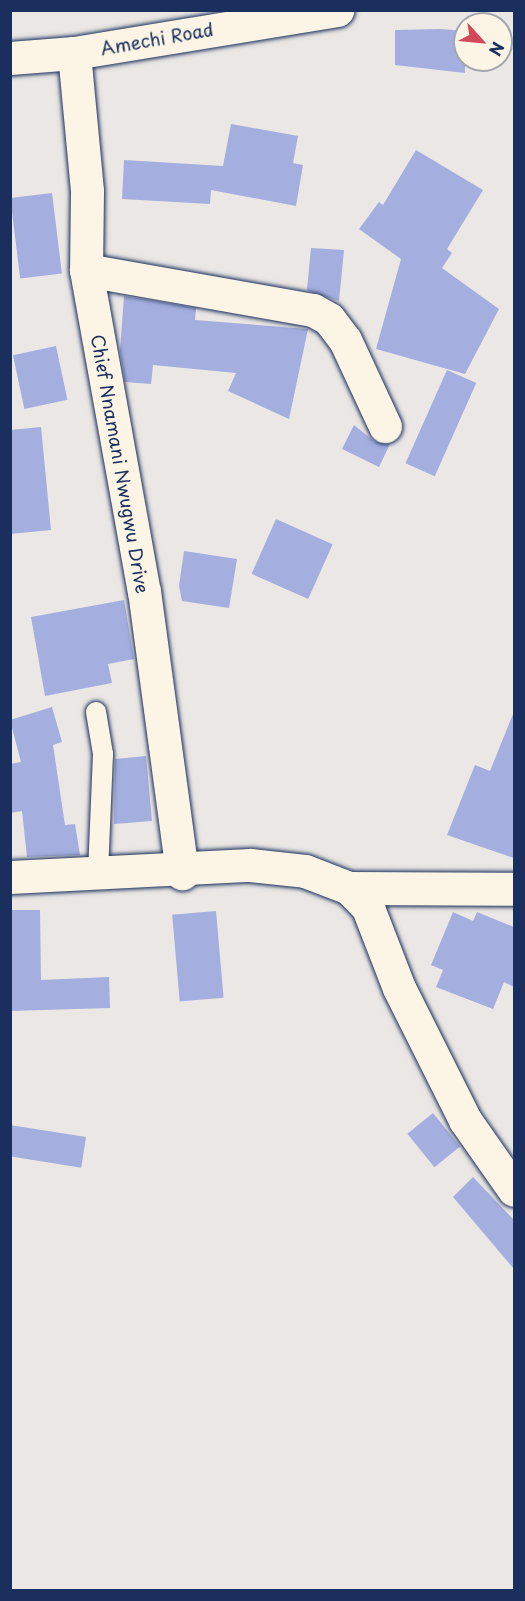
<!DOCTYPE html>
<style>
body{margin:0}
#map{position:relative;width:525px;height:1601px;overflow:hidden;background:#eae7e4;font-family:"Playpen Sans",sans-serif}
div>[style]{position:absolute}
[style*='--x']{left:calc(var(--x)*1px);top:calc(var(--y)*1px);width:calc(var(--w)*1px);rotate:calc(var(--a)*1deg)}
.building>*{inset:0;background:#a4afdf;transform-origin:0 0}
.roads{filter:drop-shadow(0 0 2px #1b2f5e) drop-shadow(0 0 2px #1b2f5e)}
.lane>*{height:20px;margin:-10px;padding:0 10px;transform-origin:10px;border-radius:10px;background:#fcf5e5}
.street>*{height:33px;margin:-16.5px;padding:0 16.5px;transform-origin:16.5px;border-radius:16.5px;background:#fcf5e5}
.secondary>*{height:33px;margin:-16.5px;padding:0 16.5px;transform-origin:16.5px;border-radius:16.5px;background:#fcf5e5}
span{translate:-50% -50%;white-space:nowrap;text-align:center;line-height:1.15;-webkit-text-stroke:6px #fcf5e5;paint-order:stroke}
.street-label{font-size:18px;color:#1b2f5e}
.frame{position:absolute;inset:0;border:12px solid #1b2f5e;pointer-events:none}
.north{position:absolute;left:453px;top:12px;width:60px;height:60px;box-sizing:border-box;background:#fcf5e5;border:2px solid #a2a6af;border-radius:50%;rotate:117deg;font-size:16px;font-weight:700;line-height:24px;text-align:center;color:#1b2f5e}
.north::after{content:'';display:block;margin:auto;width:21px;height:27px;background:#d1495b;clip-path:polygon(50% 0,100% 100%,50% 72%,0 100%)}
</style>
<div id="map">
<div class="building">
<div style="clip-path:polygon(440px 29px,465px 31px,465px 73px,395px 65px,395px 30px)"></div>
<div style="clip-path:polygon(231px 124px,298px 136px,293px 163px,303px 165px,296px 206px,211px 190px,210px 204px,122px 199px,124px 160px,223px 166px)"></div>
<div style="clip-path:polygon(416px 150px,483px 190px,447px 249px,452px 253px,442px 268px,499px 309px,465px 374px,376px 349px,401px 259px,359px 229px,379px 202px,383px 205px)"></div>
<div style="left:52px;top:193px;width:81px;height:42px;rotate:83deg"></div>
<div style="clip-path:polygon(311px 248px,344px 250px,339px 301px,307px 290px)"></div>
<div style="clip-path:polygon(124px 296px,196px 308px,195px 320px,308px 329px,289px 419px,228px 391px,236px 373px,153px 365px,151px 384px,125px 382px,120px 351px)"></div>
<div style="left:56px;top:346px;width:55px;height:44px;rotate:78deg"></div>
<div style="left:447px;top:370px;width:32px;height:102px;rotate:24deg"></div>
<div style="clip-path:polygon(354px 425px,375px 442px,390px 444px,379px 467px,342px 449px)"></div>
<div style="clip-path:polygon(41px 427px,51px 530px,10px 534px,10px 430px)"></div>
<div style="left:276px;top:519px;width:62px;height:60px;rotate:24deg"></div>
<div style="clip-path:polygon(184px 551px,237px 559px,229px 608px,182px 601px,179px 586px)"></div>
<div style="clip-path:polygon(124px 600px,134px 659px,108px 664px,112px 683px,45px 696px,31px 617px)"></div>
<div style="clip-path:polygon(52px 707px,62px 742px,53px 745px,65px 825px,75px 824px,80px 855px,27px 857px,22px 811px,10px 813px,10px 764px,21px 762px,10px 720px)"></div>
<div style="clip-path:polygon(513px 714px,514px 714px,514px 858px,447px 835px,475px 765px,490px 771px)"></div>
<div style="clip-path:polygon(146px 756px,152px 821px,114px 824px,115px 759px)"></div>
<div style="clip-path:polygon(10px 910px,40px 910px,41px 980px,109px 977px,110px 1008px,10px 1011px)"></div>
<div style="left:216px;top:911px;width:87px;height:44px;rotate:85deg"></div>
<div style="clip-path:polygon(453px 912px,473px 921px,477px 912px,514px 927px,514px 987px,504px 982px,493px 1009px,436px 987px,443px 970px,431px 965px)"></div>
<div style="left:433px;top:1113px;width:43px;height:33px;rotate:51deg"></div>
<div style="left:10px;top:1125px;width:77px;height:31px;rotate:9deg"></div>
<div style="clip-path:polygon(473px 1177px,514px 1220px,514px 1269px,453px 1197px)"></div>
</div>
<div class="roads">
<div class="lane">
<div style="--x:96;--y:712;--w:43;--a:80.5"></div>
<div style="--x:103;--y:754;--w:120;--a:92.4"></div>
</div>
<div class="street">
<div style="--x:74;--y:53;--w:139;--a:84.6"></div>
<div style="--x:87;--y:191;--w:79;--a:90.7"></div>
<div style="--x:86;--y:270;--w:326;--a:79.8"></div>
<div style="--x:144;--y:591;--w:285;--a:82.3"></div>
<div style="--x:86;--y:270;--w:230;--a:10"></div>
<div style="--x:313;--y:310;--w:18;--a:29"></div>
<div style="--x:329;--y:319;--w:26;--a:53"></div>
<div style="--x:345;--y:340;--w:95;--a:65.1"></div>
<div style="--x:10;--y:877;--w:240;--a:-2.9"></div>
<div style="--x:250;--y:865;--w:55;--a:6.2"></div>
<div style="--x:305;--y:871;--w:47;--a:21.1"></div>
<div style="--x:349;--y:888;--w:165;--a:0.3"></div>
<div style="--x:349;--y:888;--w:28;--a:46"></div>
<div style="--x:368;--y:908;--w:86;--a:68.8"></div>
<div style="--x:399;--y:988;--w:148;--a:63.4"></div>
<div style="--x:465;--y:1120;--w:85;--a:55"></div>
</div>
<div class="secondary">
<div style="--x:10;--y:58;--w:64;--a:-4.5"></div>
<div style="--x:74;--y:53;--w:267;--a:-9.3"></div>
</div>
</div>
<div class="street-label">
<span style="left:157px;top:39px;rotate:-10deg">Amechi Road</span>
<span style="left:120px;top:464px;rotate:80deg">Chief Nnamani Nwugwu Drive</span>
</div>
<div class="frame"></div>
<div class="north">N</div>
</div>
